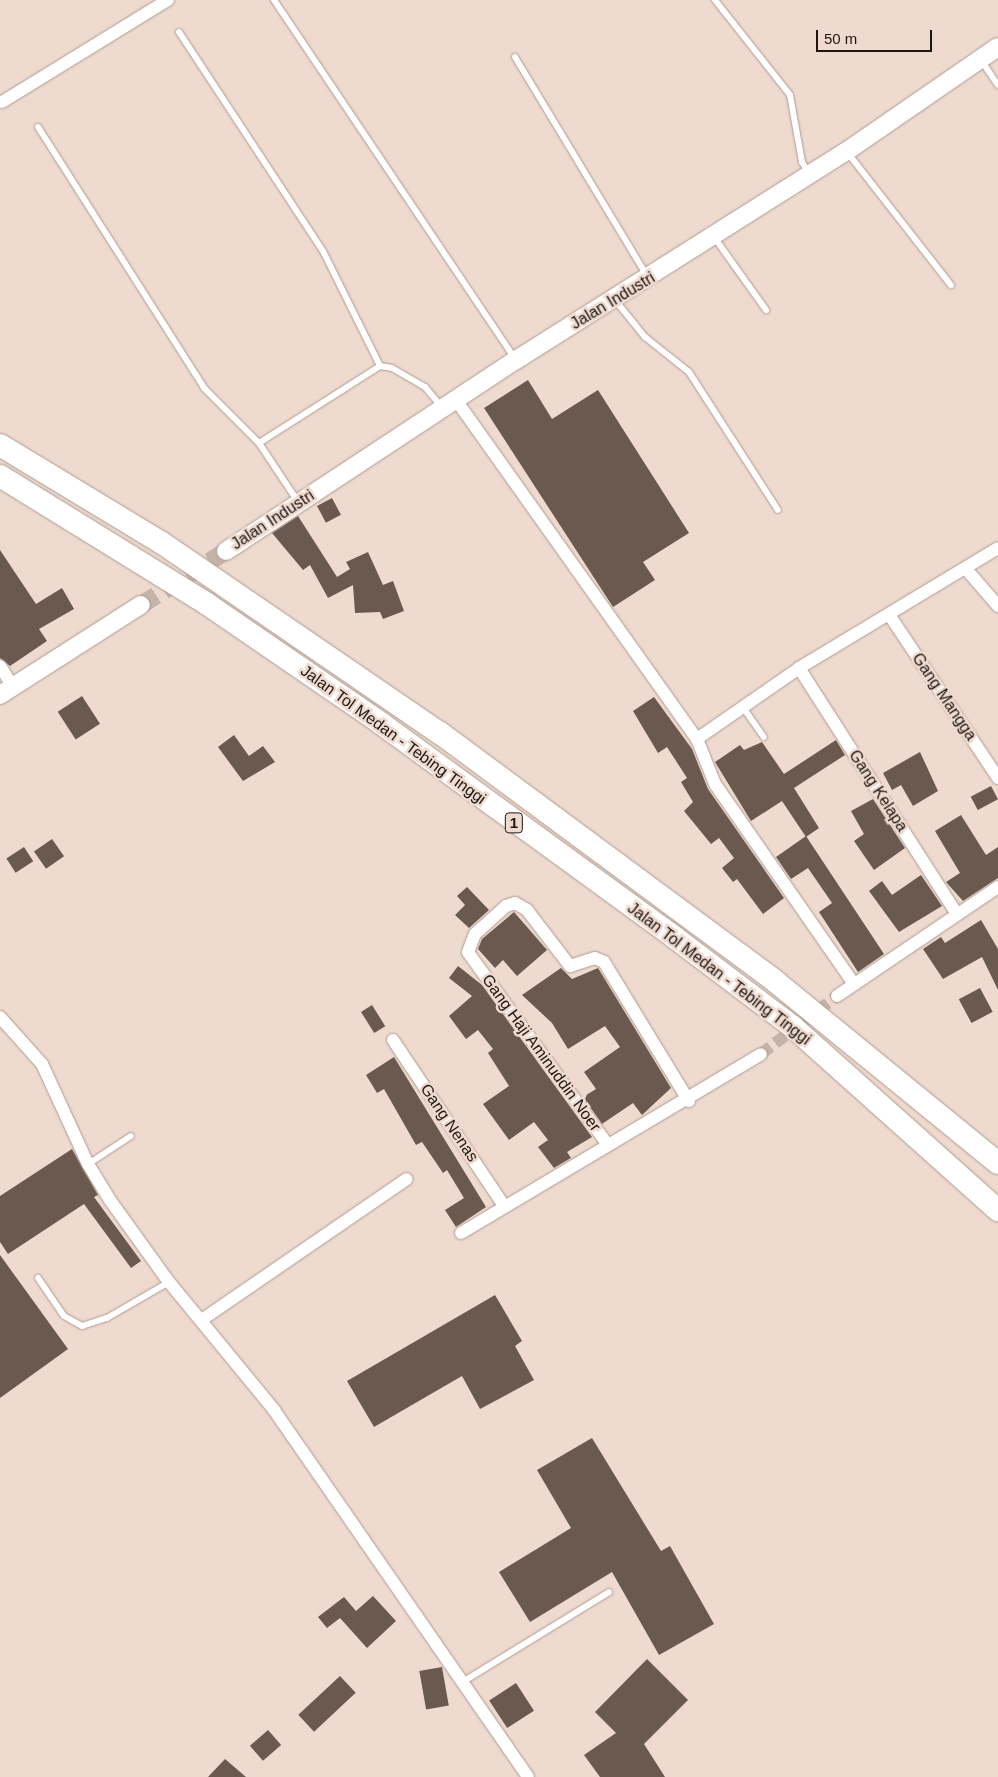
<!DOCTYPE html>
<style>
body{margin:0}
#map{position:relative;width:998px;height:1777px;overflow:hidden;background:#efdacf;font-family:Helvetica,sans-serif}
div>[style]{position:absolute}
[style*='--x']{left:calc(var(--x)*1px);top:calc(var(--y)*1px);width:calc(var(--w)*1px);rotate:calc(var(--a)*1deg)}
.building>*{inset:0;background:#6a594f;transform-origin:0 0}
.street-tunnel>*{height:12px;margin-top:-6px;transform-origin:0;background:repeating-linear-gradient(90deg,#c5b3a9 0 12px,transparent 0 18px)}
.secondary-tunnel>*{height:18px;margin-top:-9px;transform-origin:0;background:repeating-linear-gradient(90deg,#c5b3a9 0 18px,transparent 0 27px)}
.roads{filter:drop-shadow(0 0 1px #b09c92) drop-shadow(0 0 1px #b09c92)}
.lane>*{height:6px;margin:-3px;padding:0 3px;transform-origin:3px;border-radius:3px;background:#fff}
.street>*{height:12px;margin:-6px;padding:0 6px;transform-origin:6px;border-radius:6px;background:#fff}
.secondary>*{height:18px;margin:-9px;padding:0 9px;transform-origin:9px;border-radius:9px;background:#fff}
.highway>*{height:22px;margin:-11px;padding:0 11px;transform-origin:11px;border-radius:11px;background:#fff}
span{translate:-50% -50%;white-space:nowrap;text-align:center;line-height:1.15;-webkit-text-stroke:5px #efdacf;paint-order:stroke}
.shield-label span{padding:1px 4px;background:#efdacf;border:1px solid;border-radius:4px;-webkit-text-stroke-width:0}
.shield-label{font-size:15px;color:#1d1612;font-weight:700}
.street-label{font-size:16px;color:#1d1612}
.scale{position:absolute;left:816px;top:30px;width:116px;height:22px;box-sizing:border-box;border:2px solid #1d1612;border-top:0;padding-left:6px;font-size:15px;line-height:18px;white-space:nowrap;color:#1d1612;-webkit-text-stroke:4px #efdacf;paint-order:stroke}
</style>
<div id="map">
<div class="building">
<div style="clip-path:polygon(528px 380px,552px 419px,598px 390px,689px 533px,643px 562px,655px 580px,613px 607px,484px 408px)"></div>
<div style="left:332px;top:498px;width:19px;height:17px;rotate:62deg"></div>
<div style="clip-path:polygon(298px 516px,337px 577px,350px 569px,346px 562px,368px 552px,383px 585px,393px 581px,404px 611px,383px 619px,380px 612px,355px 613px,353px 585px,328px 598px,310px 565px,303px 570px,272px 533px)"></div>
<div style="clip-path:polygon(0 550px,36px 604px,62px 588px,74px 609px,39px 629px,47px 641px,10px 666px,0 658px)"></div>
<div style="left:82px;top:696px;width:33px;height:29px;rotate:57deg"></div>
<div style="clip-path:polygon(654px 697px,692px 749px,708px 789px,784px 898px,763px 914px,737px 879px,733px 882px,722px 868px,734px 858px,719px 838px,711px 844px,684px 811px,693px 802px,681px 782px,687px 778px,667px 747px,658px 753px,633px 711px)"></div>
<div style="clip-path:polygon(234px 735px,249px 756px,263px 746px,275px 762px,243px 781px,218px 747px)"></div>
<div style="clip-path:polygon(836px 740px,845px 755px,794px 788px,819px 828px,806px 837px,782px 801px,751px 821px,715px 762px,740px 745px,744px 750px,762px 742px,784px 774px)"></div>
<div style="clip-path:polygon(920px 752px,938px 791px,913px 806px,901px 785px,892px 790px,883px 773px)"></div>
<div style="left:991px;top:786px;width:15px;height:23px;rotate:62deg"></div>
<div style="clip-path:polygon(873px 799px,905px 848px,874px 870px,854px 841px,864px 834px,851px 811px)"></div>
<div style="clip-path:polygon(961px 815px,986px 855px,998px 847px,998px 878px,963px 901px,946px 882px,960px 873px,935px 831px)"></div>
<div style="clip-path:polygon(806px 836px,884px 954px,858px 972px,819px 912px,832px 903px,808px 868px,791px 879px,776px 857px)"></div>
<div style="left:52px;top:839px;width:21px;height:22px;rotate:55deg"></div>
<div style="left:24px;top:847px;width:17px;height:21px;rotate:57deg"></div>
<div style="clip-path:polygon(921px 875px,942px 906px,899px 932px,869px 891px,882px 881px,892px 895px)"></div>
<div style="clip-path:polygon(467px 887px,489px 910px,469px 928px,455px 915px,465px 905px,457px 896px)"></div>
<div style="clip-path:polygon(514px 912px,547px 950px,517px 976px,503px 960px,495px 968px,478px 949px,482px 939px)"></div>
<div style="clip-path:polygon(981px 920px,998px 949px,998px 990px,982px 957px,943px 979px,923px 949px,941px 937px,945px 943px)"></div>
<div style="clip-path:polygon(458px 966px,482px 985px,592px 1137px,567px 1152px,571px 1158px,554px 1168px,538px 1147px,548px 1140px,534px 1122px,509px 1140px,483px 1104px,509px 1086px,488px 1053px,493px 1049px,478px 1030px,466px 1039px,449px 1016px,472px 996px,449px 978px)"></div>
<div style="clip-path:polygon(561px 968px,572px 979px,598px 968px,671px 1088px,642px 1115px,633px 1103px,602px 1124px,583px 1097px,596px 1089px,584px 1072px,620px 1047px,605px 1026px,568px 1049px,552px 1023px,522px 995px)"></div>
<div style="left:980px;top:988px;width:27px;height:24px;rotate:62deg"></div>
<div style="left:372px;top:1005px;width:25px;height:13px;rotate:58deg"></div>
<div style="clip-path:polygon(394px 1057px,486px 1207px,456px 1227px,445px 1210px,464px 1198px,447px 1170px,443px 1173px,422px 1142px,416px 1145px,384px 1089px,377px 1093px,366px 1075px)"></div>
<div style="clip-path:polygon(72px 1149px,98px 1195px,94px 1197px,141px 1261px,131px 1268px,84px 1204px,8px 1254px,0 1242px,0 1196px)"></div>
<div style="clip-path:polygon(0 1255px,68px 1349px,0 1398px)"></div>
<div style="clip-path:polygon(495px 1295px,522px 1341px,515px 1346px,534px 1380px,480px 1409px,462px 1376px,374px 1427px,347px 1381px)"></div>
<div style="clip-path:polygon(592px 1438px,661px 1551px,670px 1546px,714px 1624px,659px 1655px,612px 1572px,530px 1622px,499px 1572px,571px 1528px,537px 1470px)"></div>
<div style="clip-path:polygon(373px 1596px,396px 1621px,367px 1648px,340px 1618px,327px 1628px,318px 1617px,344px 1597px,356px 1611px)"></div>
<div style="clip-path:polygon(647px 1659px,688px 1700px,644px 1744px,665px 1777px,600px 1777px,584px 1755px,616px 1733px,595px 1712px)"></div>
<div style="left:442px;top:1667px;width:39px;height:23px;rotate:80deg"></div>
<div style="left:340px;top:1676px;width:23px;height:57px;rotate:47deg"></div>
<div style="left:516px;top:1683px;width:33px;height:32px;rotate:57deg"></div>
<div style="left:268px;top:1730px;width:20px;height:24px;rotate:49deg"></div>
<div style="clip-path:polygon(225px 1759px,246px 1777px,208px 1777px)"></div>
</div>
<div class="street-tunnel">
<div style="--x:761;--y:1054;--w:96;--a:-37.3"></div>
</div>
<div class="secondary-tunnel">
<div style="--x:141;--y:605;--w:101;--a:-32.4"></div>
</div>
<div class="roads">
<div class="lane">
<div style="--x:274;--y:0;--w:432;--a:56.1"></div>
<div style="--x:715;--y:0;--w:121;--a:51.7"></div>
<div style="--x:790;--y:95;--w:68;--a:79.8"></div>
<div style="--x:802;--y:162;--w:13;--a:58"></div>
<div style="--x:179;--y:32;--w:264;--a:56.7"></div>
<div style="--x:324;--y:253;--w:126;--a:63.6"></div>
<div style="--x:380;--y:366;--w:143;--a:147.5"></div>
<div style="--x:259;--y:443;--w:71;--a:56.5"></div>
<div style="--x:515;--y:57;--w:256;--a:58.9"></div>
<div style="--x:981;--y:60;--w:30;--a:56"></div>
<div style="--x:38;--y:127;--w:309;--a:57.5"></div>
<div style="--x:204;--y:388;--w:78;--a:45"></div>
<div style="--x:847;--y:152;--w:169;--a:52"></div>
<div style="--x:714;--y:237;--w:90;--a:54.5"></div>
<div style="--x:615;--y:300;--w:48;--a:51"></div>
<div style="--x:645;--y:337;--w:56;--a:38.5"></div>
<div style="--x:689;--y:372;--w:164;--a:57.2"></div>
<div style="--x:380;--y:366;--w:12;--a:9"></div>
<div style="--x:392;--y:368;--w:38;--a:30"></div>
<div style="--x:425;--y:387;--w:26;--a:50"></div>
<div style="--x:742;--y:706;--w:38;--a:55"></div>
<div style="--x:88;--y:1164;--w:51;--a:-33.1"></div>
<div style="--x:38;--y:1278;--w:46;--a:55.6"></div>
<div style="--x:64;--y:1316;--w:21;--a:29"></div>
<div style="--x:82;--y:1326;--w:26;--a:-18"></div>
<div style="--x:107;--y:1318;--w:72;--a:-30.1"></div>
<div style="--x:464;--y:1681;--w:170;--a:-31.5"></div>
</div>
<div class="street">
<div style="--x:2;--y:102;--w:195;--a:-31.6"></div>
<div style="--x:456;--y:400;--w:416;--a:54.6"></div>
<div style="--x:697;--y:739;--w:48;--a:68.2"></div>
<div style="--x:715;--y:784;--w:244;--a:55.2"></div>
<div style="--x:966;--y:569;--w:49;--a:49.1"></div>
<div style="--x:890;--y:616;--w:195;--a:56.3"></div>
<div style="--x:0;--y:666;--w:25;--a:58"></div>
<div style="--x:799;--y:668;--w:292;--a:57.3"></div>
<div style="--x:697;--y:739;--w:124;--a:-34.8"></div>
<div style="--x:799;--y:668;--w:232;--a:-31.1"></div>
<div style="--x:837;--y:996;--w:194;--a:-34.1"></div>
<div style="--x:0;--y:1017;--w:63;--a:48.2"></div>
<div style="--x:42;--y:1064;--w:110;--a:65.3"></div>
<div style="--x:88;--y:1164;--w:42;--a:58.6"></div>
<div style="--x:110;--y:1200;--w:101;--a:54.3"></div>
<div style="--x:169;--y:1282;--w:166;--a:50.6"></div>
<div style="--x:274;--y:1410;--w:446;--a:55.3"></div>
<div style="--x:393;--y:1040;--w:200;--a:56.2"></div>
<div style="--x:608;--y:1145;--w:238;--a:-126"></div>
<div style="--x:468;--y:952;--w:19;--a:-69"></div>
<div style="--x:475;--y:934;--w:42;--a:-42.1"></div>
<div style="--x:506;--y:906;--w:9;--a:-18"></div>
<div style="--x:515;--y:903;--w:14;--a:30"></div>
<div style="--x:527;--y:910;--w:71;--a:52.5"></div>
<div style="--x:570;--y:966;--w:26;--a:-18"></div>
<div style="--x:595;--y:958;--w:10;--a:24"></div>
<div style="--x:604;--y:962;--w:163;--a:58.6"></div>
<div style="--x:461;--y:1233;--w:349;--a:-30.8"></div>
<div style="--x:203;--y:1319;--w:247;--a:-34.5"></div>
</div>
<div class="secondary">
<div style="--x:226;--y:551;--w:347;--a:-33.4"></div>
<div style="--x:516;--y:360;--w:391;--a:-32.3"></div>
<div style="--x:847;--y:151;--w:183;--a:-34.6"></div>
<div style="--x:0;--y:695;--w:167;--a:-32.6"></div>
</div>
<div class="highway">
<div style="--x:0;--y:445;--w:189;--a:31.2"></div>
<div style="--x:162;--y:543;--w:337;--a:34.4"></div>
<div style="--x:440;--y:733;--w:418;--a:36.5"></div>
<div style="--x:776;--y:982;--w:286;--a:39.2"></div>
<div style="--x:0;--y:476;--w:243;--a:31.7"></div>
<div style="--x:207;--y:604;--w:212;--a:34.4"></div>
<div style="--x:382;--y:724;--w:361;--a:36.1"></div>
<div style="--x:674;--y:937;--w:149;--a:37.1"></div>
<div style="--x:793;--y:1027;--w:275;--a:41.8"></div>
</div>
</div>
<div class="shield-label">
<span style="left:514px;top:823px">1</span>
</div>
<div class="street-label">
<span style="left:613px;top:301px;rotate:-31deg">Jalan Industri</span>
<span style="left:273px;top:520px;rotate:-33deg">Jalan Industri</span>
<span style="left:944px;top:697px;rotate:56deg">Gang Mangga</span>
<span style="left:393px;top:735px;rotate:36deg">Jalan Tol Medan - Tebing Tinggi</span>
<span style="left:878px;top:791px;rotate:57deg">Gang Kelapa</span>
<span style="left:719px;top:974px;rotate:37deg">Jalan Tol Medan - Tebing Tinggi</span>
<span style="left:541px;top:1053px;rotate:54deg">Gang Haji Aminuddin Noer</span>
<span style="left:449px;top:1123px;rotate:56deg">Gang Nenas</span>
</div>
<div class="scale">50 m</div>
</div>
